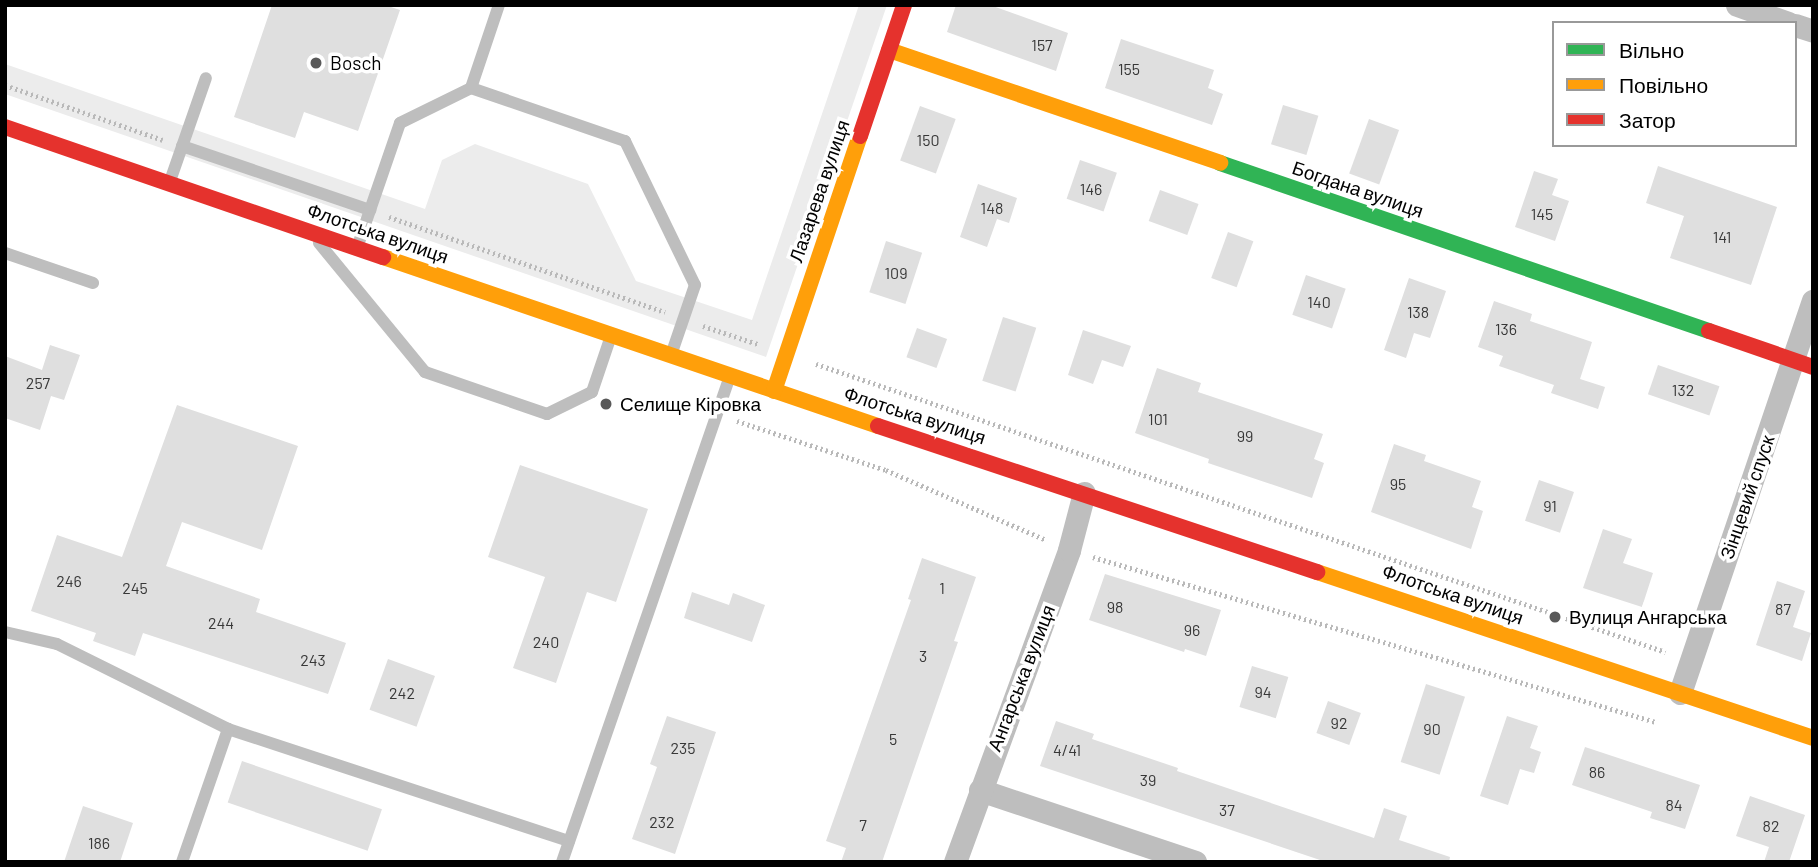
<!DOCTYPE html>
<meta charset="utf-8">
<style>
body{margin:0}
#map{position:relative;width:1818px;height:867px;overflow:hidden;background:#fff;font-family:Barlow,sans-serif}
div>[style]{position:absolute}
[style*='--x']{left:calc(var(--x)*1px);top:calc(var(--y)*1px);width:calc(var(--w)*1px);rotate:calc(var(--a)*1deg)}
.green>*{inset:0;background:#ececec}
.building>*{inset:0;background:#dfdfdf;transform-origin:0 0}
.path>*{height:4.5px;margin-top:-2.25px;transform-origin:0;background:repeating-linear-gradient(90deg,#b9b9b9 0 2px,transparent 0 5.5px)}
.lane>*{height:12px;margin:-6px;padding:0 6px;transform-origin:6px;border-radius:6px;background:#bebebe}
.street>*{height:23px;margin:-11.5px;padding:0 11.5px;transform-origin:11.5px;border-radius:11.5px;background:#bebebe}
.fast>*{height:16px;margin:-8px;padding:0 8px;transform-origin:8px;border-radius:8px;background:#30b455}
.slow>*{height:16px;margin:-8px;padding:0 8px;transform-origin:8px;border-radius:8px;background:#ff9f0a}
.jam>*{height:16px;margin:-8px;padding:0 8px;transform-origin:8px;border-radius:8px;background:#e5322d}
.dots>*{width:19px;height:19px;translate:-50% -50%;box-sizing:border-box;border:4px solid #fff;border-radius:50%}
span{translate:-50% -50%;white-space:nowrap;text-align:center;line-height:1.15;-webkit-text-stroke:7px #fff;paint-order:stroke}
.number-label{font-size:16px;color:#383838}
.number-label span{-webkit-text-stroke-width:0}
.poi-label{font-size:19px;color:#000}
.left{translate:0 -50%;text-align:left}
.street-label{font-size:19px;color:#000}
.frame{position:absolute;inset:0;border:7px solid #000;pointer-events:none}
.legend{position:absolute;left:1552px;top:21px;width:245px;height:126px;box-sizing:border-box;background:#fff;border:2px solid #999;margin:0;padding:9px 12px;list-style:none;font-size:21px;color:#000}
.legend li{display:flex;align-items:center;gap:14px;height:35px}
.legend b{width:35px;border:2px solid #999}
</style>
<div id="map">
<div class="green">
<div style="clip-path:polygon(859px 5px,887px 5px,766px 357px,5px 94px,5px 64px,425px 209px,442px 160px,475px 144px,588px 184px,636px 281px,752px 320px)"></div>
</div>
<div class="building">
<div style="clip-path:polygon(272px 5px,385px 5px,400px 10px,358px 131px,304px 112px,295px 138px,234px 117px)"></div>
<div style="clip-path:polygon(956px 5px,990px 5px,1068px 33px,1056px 71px,947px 32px)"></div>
<div style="clip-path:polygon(1121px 39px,1214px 70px,1208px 88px,1223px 94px,1212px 125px,1105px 88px)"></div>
<div style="left:1283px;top:105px;width:37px;height:41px;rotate:17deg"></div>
<div style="left:920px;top:106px;width:38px;height:58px;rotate:20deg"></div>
<div style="left:1369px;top:119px;width:32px;height:58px;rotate:20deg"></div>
<div style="left:1080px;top:160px;width:39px;height:41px;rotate:19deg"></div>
<div style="clip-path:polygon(1658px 166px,1777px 207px,1751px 285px,1670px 258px,1684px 216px,1646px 203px)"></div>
<div style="clip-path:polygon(1534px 171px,1558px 179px,1552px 195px,1569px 201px,1555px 241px,1515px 227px)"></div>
<div style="clip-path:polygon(978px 184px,1017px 198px,1009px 223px,997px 219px,987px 247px,960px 237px)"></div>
<div style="left:1160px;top:190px;width:41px;height:33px;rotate:20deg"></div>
<div style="left:1228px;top:232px;width:27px;height:49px;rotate:20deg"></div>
<div style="left:886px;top:241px;width:38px;height:54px;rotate:18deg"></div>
<div style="left:1306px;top:275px;width:42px;height:42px;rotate:19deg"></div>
<div style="clip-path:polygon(1409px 278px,1446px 291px,1430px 338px,1414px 333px,1406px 358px,1384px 350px)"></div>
<div style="clip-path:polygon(1494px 301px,1532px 314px,1530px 321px,1592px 342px,1580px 379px,1605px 387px,1598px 409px,1551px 393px,1554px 385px,1499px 366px,1503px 356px,1478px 347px)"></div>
<div style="left:1003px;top:317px;width:35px;height:67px;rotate:18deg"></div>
<div style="left:917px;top:328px;width:32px;height:31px;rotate:20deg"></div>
<div style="clip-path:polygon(1083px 330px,1131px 346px,1123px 367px,1102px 360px,1093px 384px,1068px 375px)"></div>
<div style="clip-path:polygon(50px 345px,80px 355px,64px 400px,51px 396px,40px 430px,5px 418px,5px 356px,42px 370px)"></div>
<div style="left:1658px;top:365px;width:65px;height:31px;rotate:19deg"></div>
<div style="clip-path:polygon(1157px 368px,1201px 383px,1198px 392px,1323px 434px,1314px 459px,1324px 463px,1312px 498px,1208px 463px,1209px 459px,1135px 433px)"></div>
<div style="clip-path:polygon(177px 405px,298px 446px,262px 550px,182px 522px,166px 566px,260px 599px,256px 612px,346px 643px,328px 694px,143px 633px,135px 656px,93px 641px,96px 633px,31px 611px,57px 535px,122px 557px)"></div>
<div style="clip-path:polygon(1394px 444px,1426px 455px,1424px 461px,1481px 481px,1472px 507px,1483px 511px,1471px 549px,1371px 512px)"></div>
<div style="clip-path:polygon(520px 465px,648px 509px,616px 602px,587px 592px,556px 683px,513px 668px,545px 577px,488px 557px)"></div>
<div style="left:1539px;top:480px;width:37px;height:43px;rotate:19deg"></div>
<div style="clip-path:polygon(1603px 529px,1632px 539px,1623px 563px,1653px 573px,1642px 607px,1583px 588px)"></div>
<div style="clip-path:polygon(922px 558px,976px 577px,954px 641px,958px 642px,882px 862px,841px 862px,846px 848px,826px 841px,911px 600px,908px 599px)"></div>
<div style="clip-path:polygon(1105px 574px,1221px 610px,1206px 656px,1185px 649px,1184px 652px,1089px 620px)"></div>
<div style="clip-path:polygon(1777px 581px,1805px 591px,1793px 627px,1811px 633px,1802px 661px,1756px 645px)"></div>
<div style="clip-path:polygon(692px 592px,729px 605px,733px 593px,765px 605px,752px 642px,684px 618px)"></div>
<div style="left:388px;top:659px;width:50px;height:54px;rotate:20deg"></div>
<div style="left:1252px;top:666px;width:38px;height:43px;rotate:17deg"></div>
<div style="left:1426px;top:684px;width:41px;height:82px;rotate:18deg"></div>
<div style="left:1328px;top:701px;width:35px;height:34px;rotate:20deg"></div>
<div style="clip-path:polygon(667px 716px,716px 732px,675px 854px,632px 839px,657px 767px,650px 764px)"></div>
<div style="clip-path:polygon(1507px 716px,1538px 726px,1530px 748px,1541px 752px,1534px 773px,1520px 769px,1508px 805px,1480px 796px)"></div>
<div style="clip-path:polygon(1056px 721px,1094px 734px,1092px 739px,1178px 768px,1177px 771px,1374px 838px,1384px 808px,1407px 816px,1399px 840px,1450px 857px,1449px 862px,1326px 862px,1040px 766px)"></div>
<div style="clip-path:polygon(1585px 747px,1700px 785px,1685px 829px,1650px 818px,1652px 812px,1572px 785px)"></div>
<div style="left:242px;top:761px;width:148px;height:44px;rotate:19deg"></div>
<div style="clip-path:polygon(1750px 796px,1805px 815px,1789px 862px,1764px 862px,1769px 847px,1736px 836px)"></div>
<div style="clip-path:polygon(83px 806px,133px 823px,120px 862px,64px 862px)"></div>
</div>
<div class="path">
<div style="--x:5;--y:85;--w:167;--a:19.2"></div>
<div style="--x:389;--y:217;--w:292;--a:19"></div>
<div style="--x:703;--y:326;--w:58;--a:18.1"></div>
<div style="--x:816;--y:364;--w:897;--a:18.72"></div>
<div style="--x:737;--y:421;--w:157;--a:18.2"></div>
<div style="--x:886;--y:470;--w:175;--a:23.6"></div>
<div style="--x:1093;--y:557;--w:587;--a:16.33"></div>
</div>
<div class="lane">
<div style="--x:471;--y:88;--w:88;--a:-71.4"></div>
<div style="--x:182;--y:146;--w:199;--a:18.8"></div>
<div style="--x:169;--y:184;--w:112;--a:-70.8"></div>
<div style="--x:319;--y:243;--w:167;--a:50.6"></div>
<div style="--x:425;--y:372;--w:129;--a:19"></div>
<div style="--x:547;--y:414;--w:50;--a:-26.1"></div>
<div style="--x:592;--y:392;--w:59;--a:-71.3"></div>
<div style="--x:358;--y:245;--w:129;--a:-71"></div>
<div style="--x:400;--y:123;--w:79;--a:-26.2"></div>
<div style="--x:471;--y:88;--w:163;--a:19"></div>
<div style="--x:625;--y:141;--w:160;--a:64.1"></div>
<div style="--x:695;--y:285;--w:74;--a:108.9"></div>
<div style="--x:5;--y:253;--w:93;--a:18.8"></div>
<div style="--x:5;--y:632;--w:53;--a:13"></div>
<div style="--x:57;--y:644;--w:191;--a:26.4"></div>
<div style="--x:228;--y:729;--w:359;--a:18.2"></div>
<div style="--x:182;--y:862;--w:141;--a:-70.9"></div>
<div style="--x:562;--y:862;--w:514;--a:-70.93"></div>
</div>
<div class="street">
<div style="--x:1737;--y:5;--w:54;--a:19.4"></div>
<div style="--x:1795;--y:25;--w:19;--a:18"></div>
<div style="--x:1680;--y:693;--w:414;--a:-71.3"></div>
<div style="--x:980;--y:790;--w:227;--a:18.5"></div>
<div style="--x:955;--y:862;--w:332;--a:-69.9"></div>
<div style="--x:1069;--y:550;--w:59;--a:-75.3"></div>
</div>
<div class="fast">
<div style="--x:1220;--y:163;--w:517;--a:18.96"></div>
</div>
<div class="slow">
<div style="--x:889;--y:50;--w:350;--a:18.8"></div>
<div style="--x:383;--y:257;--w:523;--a:18.85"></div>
<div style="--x:774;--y:391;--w:269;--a:-71.4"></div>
<div style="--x:1317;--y:572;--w:523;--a:18.5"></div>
</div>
<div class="jam">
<div style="--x:5;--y:127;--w:400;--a:19"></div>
<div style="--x:860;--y:136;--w:138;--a:-71.4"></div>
<div style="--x:1709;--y:331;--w:110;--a:19.1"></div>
<div style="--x:878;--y:426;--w:463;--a:18.4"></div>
</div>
<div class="dots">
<div style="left:316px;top:63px;background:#595959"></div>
<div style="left:606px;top:404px;background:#595959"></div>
<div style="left:1555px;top:617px;background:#595959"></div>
</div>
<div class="number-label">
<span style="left:1042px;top:45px">157</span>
<span style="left:1129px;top:69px">155</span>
<span style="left:928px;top:140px">150</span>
<span style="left:1091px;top:189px">146</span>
<span style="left:992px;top:208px">148</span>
<span style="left:1542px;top:214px">145</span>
<span style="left:1722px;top:237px">141</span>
<span style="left:896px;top:273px">109</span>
<span style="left:1319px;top:302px">140</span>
<span style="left:1418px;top:312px">138</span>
<span style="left:1506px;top:329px">136</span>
<span style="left:38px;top:383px">257</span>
<span style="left:1683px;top:390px">132</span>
<span style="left:1158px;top:419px">101</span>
<span style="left:1245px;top:436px">99</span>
<span style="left:1398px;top:484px">95</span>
<span style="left:1550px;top:506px">91</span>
<span style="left:69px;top:581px">246</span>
<span style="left:135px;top:588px">245</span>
<span style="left:942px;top:588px">1</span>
<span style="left:1115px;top:607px">98</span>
<span style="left:1783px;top:609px">87</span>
<span style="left:221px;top:623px">244</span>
<span style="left:1192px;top:630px">96</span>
<span style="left:546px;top:642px">240</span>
<span style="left:923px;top:656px">3</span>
<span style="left:313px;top:660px">243</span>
<span style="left:1263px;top:692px">94</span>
<span style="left:402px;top:693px">242</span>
<span style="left:1339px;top:723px">92</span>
<span style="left:1432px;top:729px">90</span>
<span style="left:893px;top:739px">5</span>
<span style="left:683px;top:748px">235</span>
<span style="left:1067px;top:750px">4/41</span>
<span style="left:1597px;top:772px">86</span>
<span style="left:1148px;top:780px">39</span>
<span style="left:1674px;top:805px">84</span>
<span style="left:1227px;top:810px">37</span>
<span style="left:662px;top:822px">232</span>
<span style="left:863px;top:825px">7</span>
<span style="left:1771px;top:826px">82</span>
<span style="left:99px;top:843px">186</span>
</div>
<div class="poi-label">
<span class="left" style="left:330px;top:63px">Bosch</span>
<span class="left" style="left:620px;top:404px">Селище Кіровка</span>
<span class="left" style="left:1569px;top:617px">Вулиця Ангарська</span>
</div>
<div class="street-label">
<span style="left:1358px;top:189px;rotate:19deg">Богдана вулиця</span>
<span style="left:819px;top:191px;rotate:-71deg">Лазарева вулиця</span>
<span style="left:378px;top:233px;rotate:19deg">Флотська вулиця</span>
<span style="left:915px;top:415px;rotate:18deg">Флотська вулиця</span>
<span style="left:1747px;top:497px;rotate:-71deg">Зінцевий спуск</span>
<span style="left:1453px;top:594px;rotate:19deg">Флотська вулиця</span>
<span style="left:1021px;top:678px;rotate:-69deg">Ангарська вулиця</span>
</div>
<div class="frame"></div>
<ul class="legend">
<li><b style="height:9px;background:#30b455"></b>Вільно</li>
<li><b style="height:9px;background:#ff9f0a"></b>Повільно</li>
<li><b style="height:9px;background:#e5322d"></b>Затор</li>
</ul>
</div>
